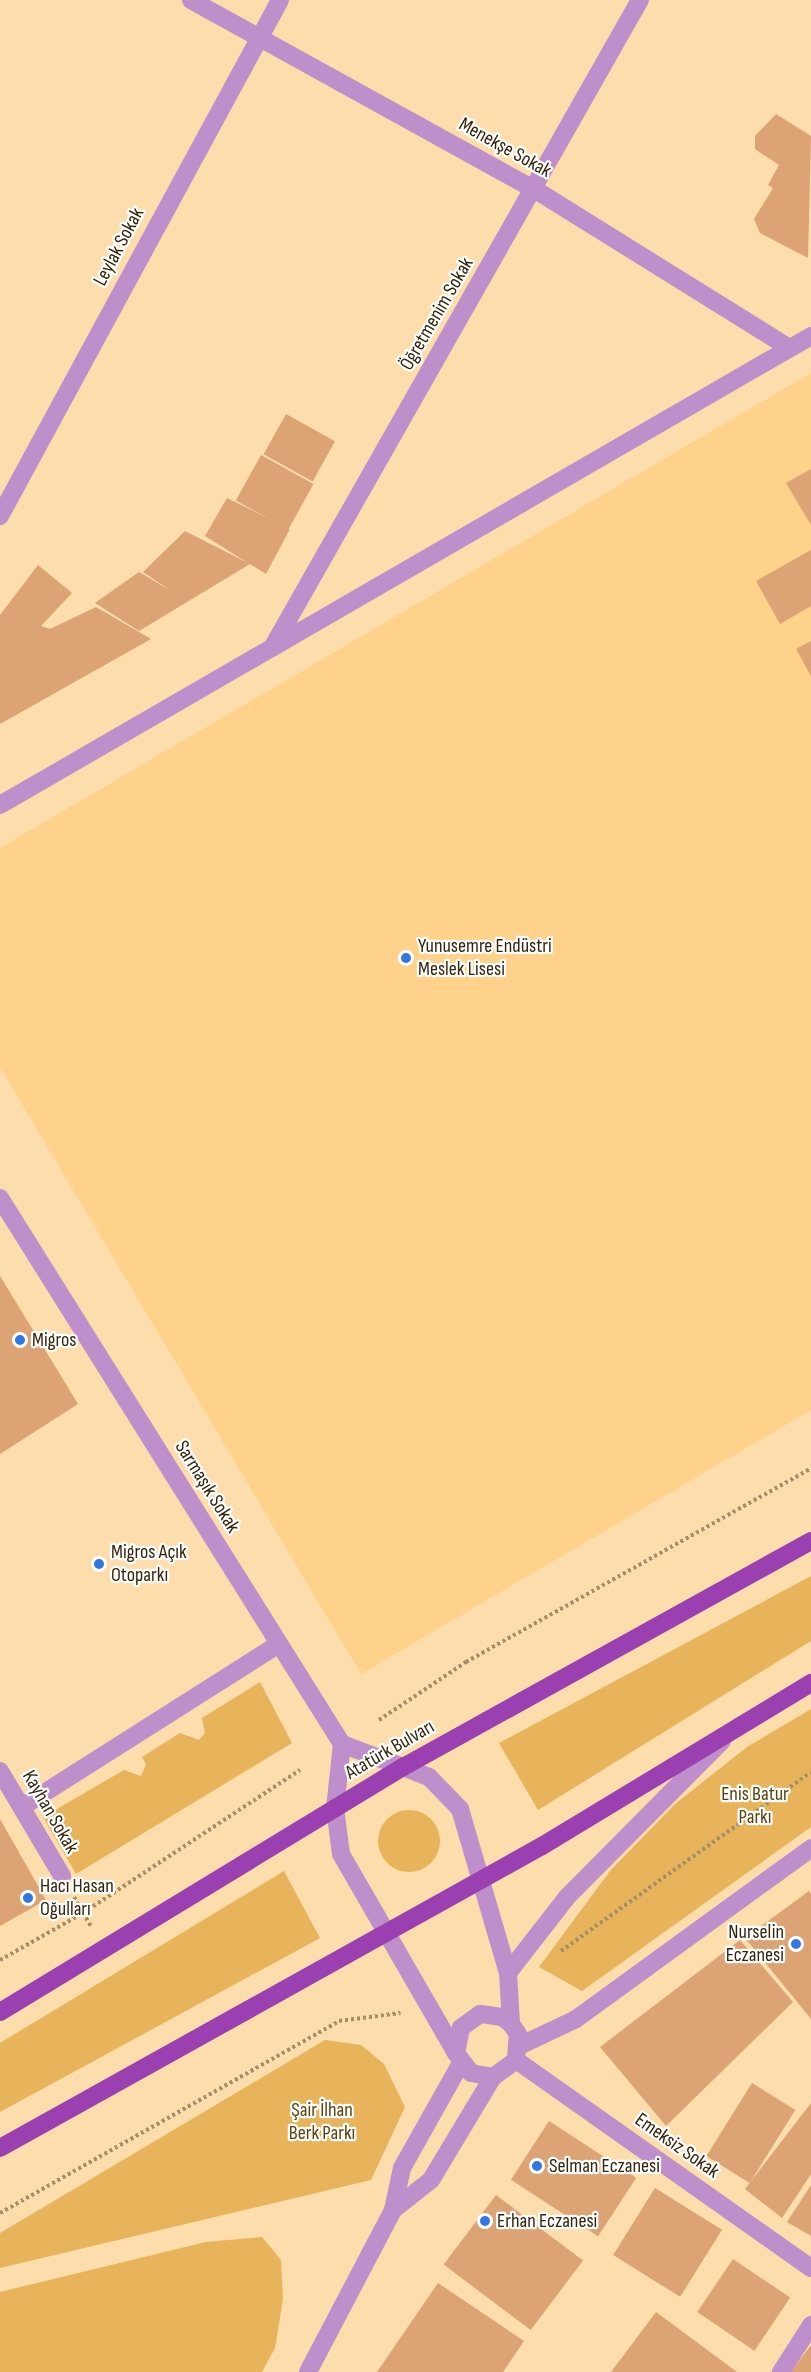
<!DOCTYPE html>
<meta charset="utf-8">
<style>
body{margin:0}
#map{position:relative;width:811px;height:2372px;overflow:hidden;background:#fcddab;font-family:"Sofia Sans Condensed",sans-serif}
div>[style]{position:absolute}
[style*='--x']{left:calc(var(--x)*1px);top:calc(var(--y)*1px);width:calc(var(--w)*1px);rotate:calc(var(--a)*1deg)}
.built>*{inset:0;background:#fed28b}
.green>*{inset:0;background:#e7b45b}
.round{border-radius:50%}
.building>*{inset:0;background:#dca375;transform-origin:0 0}
.path>*{height:4px;margin-top:-2px;transform-origin:0;background:repeating-linear-gradient(90deg,#a68e66 0 3px,transparent 0 6px)}
.minor>*{height:18px;margin:-9px;padding:0 9px;transform-origin:9px;border-radius:9px;background:#be8fca}
.major>*{height:18px;margin:-9px;padding:0 9px;transform-origin:9px;border-radius:9px;background:#9b40b1}
.dots>*{width:16px;height:16px;translate:-50% -50%;box-sizing:border-box;border:3px solid #fff;border-radius:50%}
span{translate:-50% -50%;white-space:nowrap;text-align:center;line-height:1.15;-webkit-text-stroke:4.5px #fff;paint-order:stroke}
.street-label{font-size:20px;color:#34250a}
.poi-label{font-size:20px;color:#34250a}
.left{translate:0 -50%;text-align:left}
.right{translate:-100% -50%;text-align:right}
.park-label{font-size:20px;color:#5c410b}
</style>
<div id="map">
<div class="built">
<div style="clip-path:polygon(811px 373px,811px 1410px,361px 1674px,0 1067px,0 848px)"></div>
</div>
<div class="green">
<div style="clip-path:polygon(811px 1576px,811px 1641px,538px 1810px,499px 1743px)"></div>
<div style="clip-path:polygon(260px 1682px,292px 1743px,76px 1874px,43px 1817px,124px 1770px,141px 1776px,146px 1764px,142px 1757px,180px 1733px,199px 1740px,205px 1733px,202px 1718px)"></div>
<div style="clip-path:polygon(811px 1709px,811px 1827px,582px 1991px,539px 1967px,610px 1871px,675px 1804px,747px 1747px)"></div>
<div class="round" style="left:378px;top:1810px;width:62px;height:62px"></div>
<div style="clip-path:polygon(284px 1871px,320px 1938px,0 2112px,0 2043px)"></div>
<div style="clip-path:polygon(325px 2040px,361px 2045px,384px 2064px,405px 2107px,371px 2180px,0 2268px,0 2233px)"></div>
<div style="clip-path:polygon(262px 2237px,281px 2260px,283px 2299px,275px 2348px,262px 2372px,0 2372px,0 2292px,206px 2242px)"></div>
</div>
<div class="building">
<div style="clip-path:polygon(776px 114px,811px 136px,808px 258px,760px 233px,754px 219px,773px 188px,768px 185px,779px 165px,755px 149px,755px 136px)"></div>
<div style="left:286px;top:414px;width:56px;height:46px;rotate:29deg"></div>
<div style="left:261px;top:455px;width:60px;height:52px;rotate:29deg"></div>
<div style="clip-path:polygon(811px 469px,811px 525px,786px 483px)"></div>
<div style="clip-path:polygon(227px 498px,290px 529px,266px 574px,250px 564px,139px 631px,95px 603px,139px 572px,171px 591px,143px 572px,185px 531px,248px 563px,205px 536px)"></div>
<div style="clip-path:polygon(811px 550px,811px 606px,780px 624px,756px 581px)"></div>
<div style="clip-path:polygon(38px 565px,72px 593px,41px 626px,50px 629px,96px 607px,151px 639px,0 724px,0 615px)"></div>
<div style="clip-path:polygon(811px 641px,811px 676px,796px 649px)"></div>
<div style="clip-path:polygon(0 1276px,78px 1404px,0 1454px)"></div>
<div style="clip-path:polygon(0 1819px,46px 1900px,0 1926px)"></div>
<div style="clip-path:polygon(809px 1891px,811px 1894px,811px 2019px,745px 1938px)"></div>
<div style="clip-path:polygon(740px 1940px,793px 2002px,666px 2126px,600px 2047px)"></div>
<div style="left:752px;top:2083px;width:51px;height:86px;rotate:32deg"></div>
<div style="clip-path:polygon(811px 2103px,811px 2174px,782px 2218px,745px 2189px)"></div>
<div style="left:549px;top:2121px;width:104px;height:70px;rotate:33deg"></div>
<div style="clip-path:polygon(811px 2185px,811px 2236px,787px 2222px)"></div>
<div style="left:655px;top:2188px;width:79px;height:79px;rotate:32deg"></div>
<div style="left:496px;top:2195px;width:109px;height:87px;rotate:37deg"></div>
<div style="left:733px;top:2259px;width:69px;height:64px;rotate:34deg"></div>
<div style="clip-path:polygon(438px 2283px,524px 2341px,503px 2372px,377px 2372px)"></div>
<div style="clip-path:polygon(656px 2312px,737px 2372px,611px 2372px)"></div>
<div style="clip-path:polygon(811px 2345px,811px 2372px,791px 2372px)"></div>
</div>
<div class="path">
<div style="--x:379;--y:1720;--w:105;--a:-33.7"></div>
<div style="--x:466;--y:1662;--w:396;--a:-29.3"></div>
<div style="--x:74;--y:1897;--w:34;--a:60"></div>
<div style="--x:561;--y:1951;--w:307;--a:-35.6"></div>
<div style="--x:0;--y:1960;--w:95;--a:-29.5"></div>
<div style="--x:83;--y:1913;--w:260;--a:-33.4"></div>
<div style="--x:0;--y:2213;--w:390;--a:-29.5"></div>
<div style="--x:339;--y:2021;--w:62;--a:-7.5"></div>
</div>
<div class="minor">
<div style="--x:191;--y:0;--w:392;--a:28.9"></div>
<div style="--x:534;--y:189;--w:301;--a:31.9"></div>
<div style="--x:0;--y:516;--w:587;--a:-61.51"></div>
<div style="--x:272;--y:648;--w:745;--a:-60.41"></div>
<div style="--x:0;--y:805;--w:937;--a:-30.04"></div>
<div style="--x:0;--y:1198;--w:644;--a:57.94"></div>
<div style="--x:342;--y:1744;--w:64;--a:96.2"></div>
<div style="--x:335;--y:1808;--w:46;--a:82.6"></div>
<div style="--x:341;--y:1854;--w:230;--a:60"></div>
<div style="--x:342;--y:1744;--w:93;--a:20.8"></div>
<div style="--x:429;--y:1777;--w:45;--a:45.9"></div>
<div style="--x:460;--y:1809;--w:171;--a:73.7"></div>
<div style="--x:508;--y:1973;--w:51;--a:86.6"></div>
<div style="--x:0;--y:1771;--w:122;--a:59.4"></div>
<div style="--x:22;--y:1807;--w:304;--a:-32.4"></div>
<div style="--x:508;--y:1973;--w:96;--a:-52.2"></div>
<div style="--x:567;--y:1897;--w:220;--a:-45.2"></div>
<div style="--x:519;--y:2046;--w:63;--a:-25.3"></div>
<div style="--x:576;--y:2019;--w:291;--a:-36"></div>
<div style="--x:516;--y:2060;--w:361;--a:35.2"></div>
<div style="--x:393;--y:2210;--w:48;--a:-38.3"></div>
<div style="--x:431;--y:2180;--w:120;--a:-59"></div>
<div style="--x:493;--y:2077;--w:29;--a:-36"></div>
<div style="--x:516;--y:2060;--w:26;--a:-86"></div>
<div style="--x:518;--y:2034;--w:12;--a:-125"></div>
<div style="--x:511;--y:2024;--w:11;--a:-142"></div>
<div style="--x:502;--y:2017;--w:22;--a:-172"></div>
<div style="--x:480;--y:2014;--w:24;--a:144"></div>
<div style="--x:461;--y:2028;--w:25;--a:101"></div>
<div style="--x:456;--y:2053;--w:25;--a:53"></div>
<div style="--x:471;--y:2073;--w:22;--a:10"></div>
<div style="--x:308;--y:2372;--w:183;--a:-62.3"></div>
<div style="--x:393;--y:2210;--w:43;--a:-77.9"></div>
<div style="--x:402;--y:2168;--w:120;--a:-60.7"></div>
<div style="--x:781;--y:2372;--w:56;--a:-57.4"></div>
</div>
<div class="major">
<div style="--x:0;--y:2012;--w:474;--a:-31.3"></div>
<div style="--x:405;--y:1766;--w:464;--a:-29"></div>
<div style="--x:0;--y:2148;--w:620;--a:-29.13"></div>
<div style="--x:542;--y:1846;--w:315;--a:-31.2"></div>
</div>
<div class="dots">
<div style="left:406px;top:958px;background:#3177e4"></div>
<div style="left:20px;top:1340px;background:#3177e4"></div>
<div style="left:99px;top:1564px;background:#3177e4"></div>
<div style="left:28px;top:1898px;background:#3177e4"></div>
<div style="left:796px;top:1944px;background:#3177e4"></div>
<div style="left:537px;top:2166px;background:#3177e4"></div>
<div style="left:485px;top:2221px;background:#3177e4"></div>
</div>
<div class="street-label">
<span style="left:505px;top:148px;rotate:29deg">Menekşe Sokak</span>
<span style="left:119px;top:247px;rotate:-62deg">Leylak Sokak</span>
<span style="left:437px;top:314px;rotate:-60deg">Öğretmenim Sokak</span>
<span style="left:207px;top:1487px;rotate:58deg">Sarmaşık Sokak</span>
<span style="left:390px;top:1750px;rotate:-30deg">Atatürk Bulvarı</span>
<span style="left:50px;top:1812px;rotate:60deg">Kayhan Sokak</span>
<span style="left:677px;top:2146px;rotate:35deg">Emeksiz Sokak</span>
</div>
<div class="poi-label">
<span class="left" style="left:418px;top:958px">Yunusemre Endüstri<br>Meslek Lisesi</span>
<span class="left" style="left:32px;top:1340px">Migros</span>
<span class="left" style="left:111px;top:1564px">Migros Açık<br>Otoparkı</span>
<span class="left" style="left:40px;top:1898px">Hacı Hasan<br>Oğulları</span>
<span class="right" style="left:784px;top:1944px">Nurselin<br>Eczanesi</span>
<span class="left" style="left:549px;top:2166px">Selman Eczanesi</span>
<span class="left" style="left:497px;top:2221px">Erhan Eczanesi</span>
</div>
<div class="park-label">
<span style="left:755px;top:1806px">Enis Batur<br>Parkı</span>
<span style="left:322px;top:2122px">Şair İlhan<br>Berk Parkı</span>
</div>
</div>
